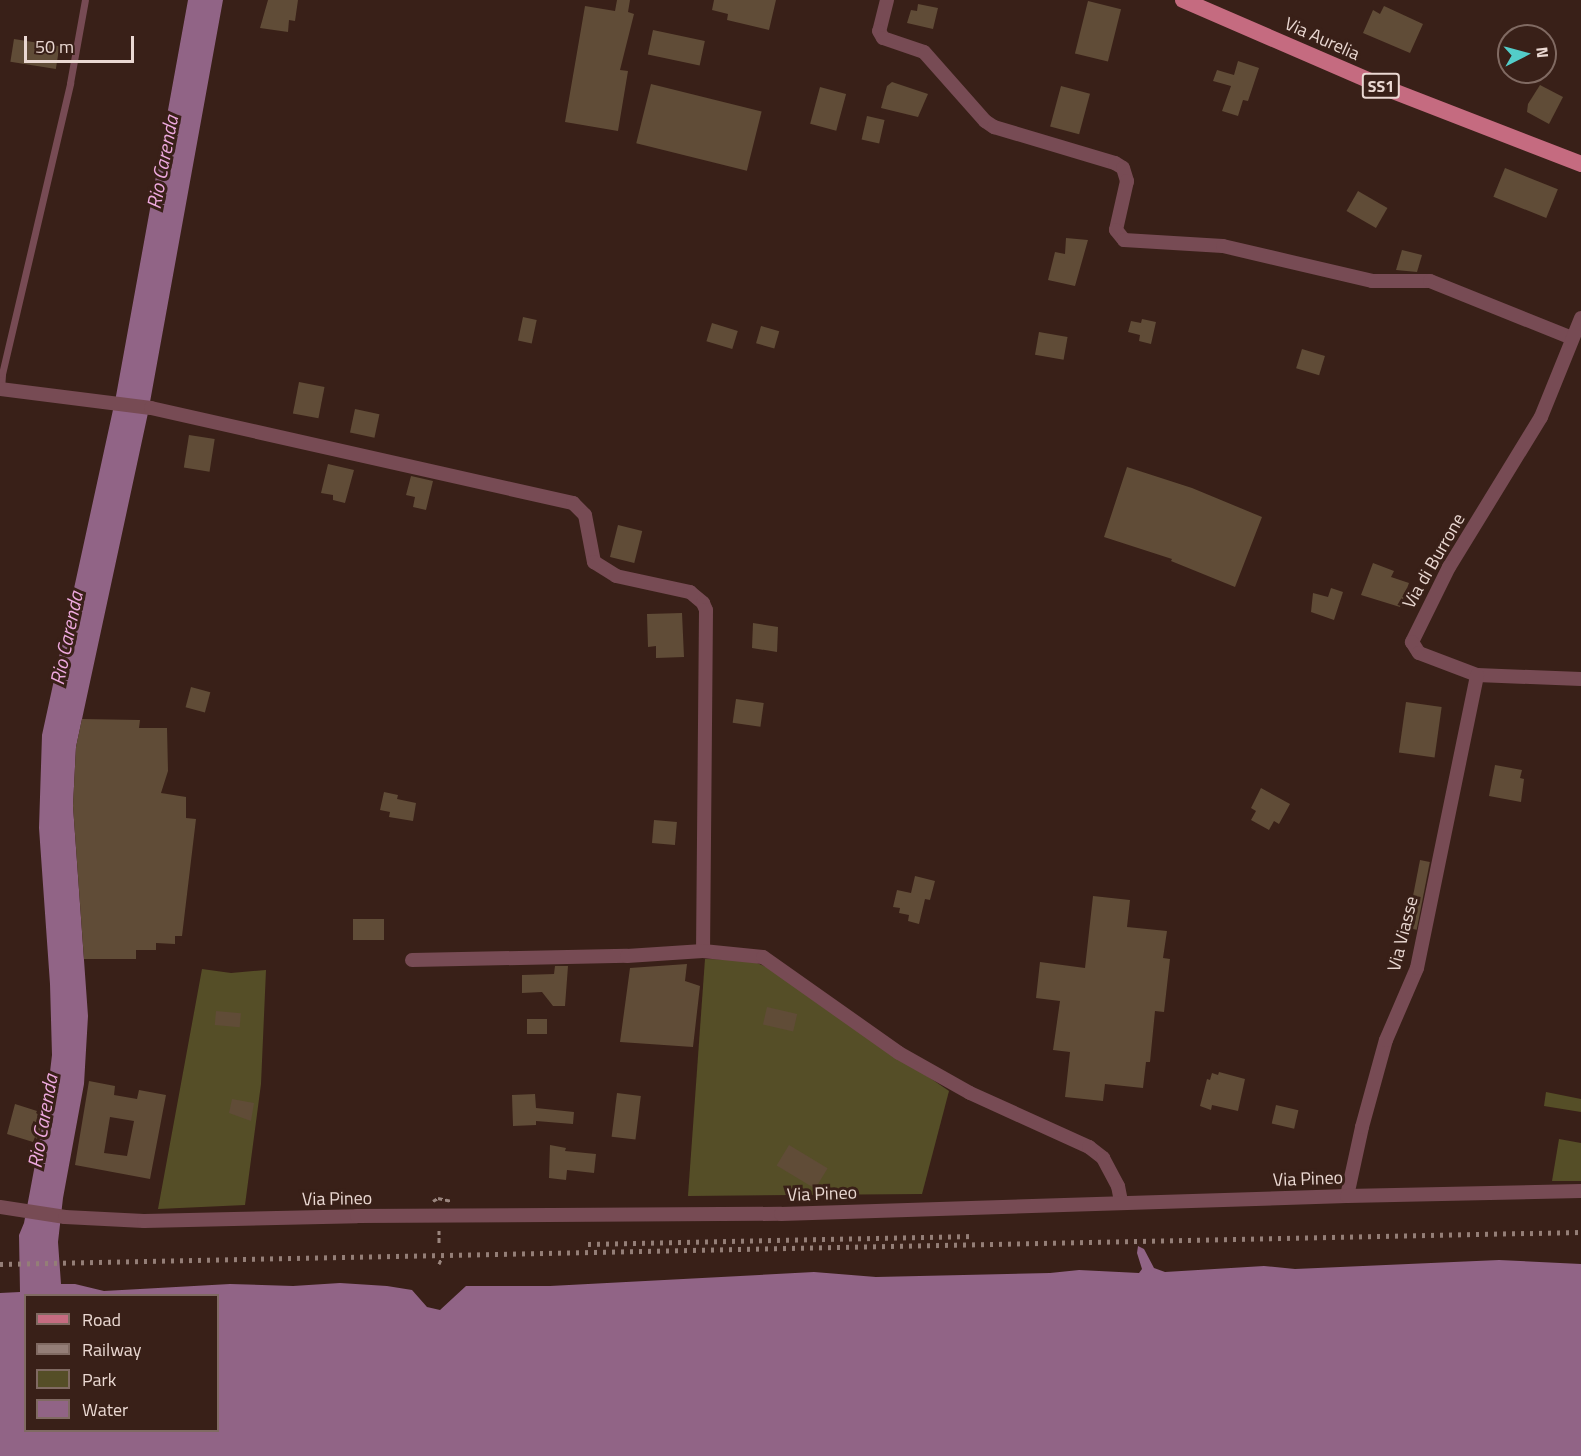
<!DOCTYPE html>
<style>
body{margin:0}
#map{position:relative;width:1581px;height:1456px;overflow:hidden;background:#392018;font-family:"Titillium Web",sans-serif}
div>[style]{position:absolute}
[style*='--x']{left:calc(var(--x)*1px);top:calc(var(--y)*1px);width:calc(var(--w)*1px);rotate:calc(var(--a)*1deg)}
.green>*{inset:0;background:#554e27}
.water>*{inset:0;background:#916486}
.building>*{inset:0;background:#604c37;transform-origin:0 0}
.path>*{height:3px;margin-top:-1.5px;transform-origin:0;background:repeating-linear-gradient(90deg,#9a857e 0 4.5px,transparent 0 7.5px)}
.service>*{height:7px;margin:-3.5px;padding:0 3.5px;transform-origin:3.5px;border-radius:3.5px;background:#774b54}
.minor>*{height:14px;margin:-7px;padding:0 7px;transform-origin:7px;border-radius:7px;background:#774b54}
.primary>*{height:16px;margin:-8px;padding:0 8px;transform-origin:8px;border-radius:8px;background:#c56b80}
.rail>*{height:4.5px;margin-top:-2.25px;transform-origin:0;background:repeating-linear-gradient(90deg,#947e77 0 3px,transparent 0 9px)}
span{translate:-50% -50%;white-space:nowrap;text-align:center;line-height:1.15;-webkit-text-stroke:6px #392018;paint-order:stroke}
.shield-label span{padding:2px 4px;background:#392018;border:2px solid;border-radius:4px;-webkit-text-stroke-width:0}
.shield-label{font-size:16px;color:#ead8d2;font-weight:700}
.street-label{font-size:18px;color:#ead8d2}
.water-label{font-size:20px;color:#eea9de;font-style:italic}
.legend{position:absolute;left:24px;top:1294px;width:195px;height:138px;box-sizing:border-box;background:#392018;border:2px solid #806a62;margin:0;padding:8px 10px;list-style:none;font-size:18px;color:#ead8d2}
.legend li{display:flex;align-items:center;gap:12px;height:30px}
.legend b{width:30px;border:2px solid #806a62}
.north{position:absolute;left:1497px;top:24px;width:60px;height:60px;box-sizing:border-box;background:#392018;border:2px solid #806a62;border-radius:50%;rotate:84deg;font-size:16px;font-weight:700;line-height:24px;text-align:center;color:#ead8d2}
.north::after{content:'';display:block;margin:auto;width:21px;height:27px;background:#53cdc9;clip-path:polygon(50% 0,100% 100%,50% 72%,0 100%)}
.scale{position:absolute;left:24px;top:36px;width:110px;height:27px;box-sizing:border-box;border:3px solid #ead8d2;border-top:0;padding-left:8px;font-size:18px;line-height:21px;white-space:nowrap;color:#ead8d2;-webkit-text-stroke:4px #392018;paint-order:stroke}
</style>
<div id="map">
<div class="green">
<div style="clip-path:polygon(705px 959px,750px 960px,771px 969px,949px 1091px,922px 1194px,688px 1196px)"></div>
<div style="clip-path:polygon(202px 969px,231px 973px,266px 970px,261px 1084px,245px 1205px,158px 1209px)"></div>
<div style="clip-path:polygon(1546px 1092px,1581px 1099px,1581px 1112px,1544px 1106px)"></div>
<div style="clip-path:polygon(1559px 1139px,1581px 1143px,1581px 1181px,1552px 1181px)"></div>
</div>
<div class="water">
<div style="clip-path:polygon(evenodd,188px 0,223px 0,148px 413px,76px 747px,73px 806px,88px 1016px,84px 1084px,63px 1198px,58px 1242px,61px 1284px,75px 1284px,104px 1291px,230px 1284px,293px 1286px,340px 1283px,387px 1286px,412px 1290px,427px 1307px,440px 1310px,466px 1286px,550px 1286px,814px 1272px,876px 1277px,1050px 1273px,1079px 1270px,1139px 1273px,1142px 1269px,1137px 1253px,1138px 1246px,1144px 1249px,1154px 1268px,1165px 1272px,1264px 1266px,1295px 1269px,1499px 1260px,1581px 1264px,1581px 1456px,0 1456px,0 1293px,20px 1292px,19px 1235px,24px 1223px,46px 1106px,52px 1055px,50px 984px,39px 828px,42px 735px,116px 396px,188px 0,26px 1296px,218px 1296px,218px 1430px,26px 1430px,26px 1296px)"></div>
</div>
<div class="building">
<div style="clip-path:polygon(268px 0,298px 0,295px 21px,289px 20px,288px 32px,260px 28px)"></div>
<div style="clip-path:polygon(617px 0,630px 0,628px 12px,634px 14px,620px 70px,628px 71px,618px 131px,565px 122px,585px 6px,615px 11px)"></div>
<div style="clip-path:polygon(714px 0,776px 0,769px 30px,727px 20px,728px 14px,712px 10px)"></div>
<div style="left:1088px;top:1px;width:34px;height:54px;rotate:14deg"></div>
<div style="clip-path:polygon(918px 4px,938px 8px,933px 29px,907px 23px,911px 10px,917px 11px)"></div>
<div style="clip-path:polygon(1384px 6px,1423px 24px,1410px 53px,1363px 33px,1373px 10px,1380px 14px)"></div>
<div style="left:653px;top:30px;width:53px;height:25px;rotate:12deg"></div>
<div style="left:14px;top:39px;width:46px;height:23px;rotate:9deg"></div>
<div style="clip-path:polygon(1238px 61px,1259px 68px,1248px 101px,1243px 100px,1238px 116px,1222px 111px,1231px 86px,1213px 81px,1217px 70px,1234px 75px)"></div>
<div style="clip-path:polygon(892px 82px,928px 94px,918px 117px,881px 108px,887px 86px)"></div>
<div style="left:651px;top:84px;width:114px;height:61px;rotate:14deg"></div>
<div style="clip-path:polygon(1540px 85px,1563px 97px,1549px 124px,1527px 112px,1528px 104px)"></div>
<div style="left:1061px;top:86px;width:30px;height:42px;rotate:15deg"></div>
<div style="left:820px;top:87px;width:27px;height:38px;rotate:15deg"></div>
<div style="left:867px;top:116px;width:18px;height:24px;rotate:13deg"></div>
<div style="left:1505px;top:168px;width:57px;height:31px;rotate:22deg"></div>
<div style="left:1358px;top:191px;width:34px;height:23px;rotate:30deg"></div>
<div style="clip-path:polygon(1066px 238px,1088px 240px,1075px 286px,1048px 280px,1055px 252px,1065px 254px)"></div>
<div style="clip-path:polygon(1402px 250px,1422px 255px,1417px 272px,1396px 270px)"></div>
<div style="left:523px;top:317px;width:14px;height:24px;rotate:12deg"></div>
<div style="clip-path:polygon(1142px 319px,1156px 322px,1151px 344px,1139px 341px,1140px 335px,1128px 332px,1131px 321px,1141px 323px)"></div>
<div style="left:712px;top:323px;width:27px;height:19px;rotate:17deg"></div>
<div style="left:761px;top:326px;width:19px;height:18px;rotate:16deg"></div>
<div style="left:1039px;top:332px;width:29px;height:23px;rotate:10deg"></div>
<div style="left:1302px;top:349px;width:24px;height:20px;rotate:17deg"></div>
<div style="left:299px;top:382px;width:26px;height:32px;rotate:11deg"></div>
<div style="left:355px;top:409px;width:25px;height:24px;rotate:12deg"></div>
<div style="left:189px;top:435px;width:26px;height:33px;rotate:9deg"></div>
<div style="clip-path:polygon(328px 464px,354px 470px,345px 503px,333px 500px,333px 495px,321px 493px)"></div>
<div style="clip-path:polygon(1127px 467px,1192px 488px,1262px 517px,1235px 587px,1171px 561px,1172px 559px,1104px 537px)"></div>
<div style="clip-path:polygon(411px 476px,433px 481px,426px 510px,413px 507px,415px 497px,406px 495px)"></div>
<div style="left:618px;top:525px;width:25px;height:33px;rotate:14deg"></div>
<div style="clip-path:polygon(1373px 563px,1394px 571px,1391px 577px,1409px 583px,1400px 607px,1361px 595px)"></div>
<div style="clip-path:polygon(1331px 588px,1343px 592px,1334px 620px,1311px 612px,1313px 593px,1328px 597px)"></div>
<div style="clip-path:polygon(682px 613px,684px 657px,656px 658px,656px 646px,648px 647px,647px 614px)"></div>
<div style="clip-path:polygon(753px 623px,778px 627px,777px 652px,752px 648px)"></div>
<div style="left:191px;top:687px;width:20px;height:21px;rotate:15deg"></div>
<div style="left:736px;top:699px;width:28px;height:24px;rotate:8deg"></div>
<div style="left:1406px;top:702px;width:36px;height:51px;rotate:8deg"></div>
<div style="clip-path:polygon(82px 719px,140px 720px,139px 728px,167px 728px,168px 771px,161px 793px,186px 797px,186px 818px,196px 819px,182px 936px,175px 936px,175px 944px,156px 943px,156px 950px,136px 950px,136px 959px,84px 959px,73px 806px,76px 747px)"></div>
<div style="clip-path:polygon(1495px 765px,1522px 770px,1520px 778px,1524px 779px,1521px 802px,1489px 796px)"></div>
<div style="clip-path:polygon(1261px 788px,1290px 804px,1279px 824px,1274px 821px,1269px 830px,1251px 820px,1256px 811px,1251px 808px)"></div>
<div style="clip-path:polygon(384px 792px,398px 795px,397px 799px,416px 803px,413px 821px,389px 817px,390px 812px,380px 810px)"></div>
<div style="left:654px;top:820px;width:23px;height:23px;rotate:5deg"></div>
<div style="left:1420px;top:860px;width:10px;height:69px;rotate:11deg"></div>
<div style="clip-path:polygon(915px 876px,935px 881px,930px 900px,925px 899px,919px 924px,908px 921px,909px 915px,899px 913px,900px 908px,893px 907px,897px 890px,911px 893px)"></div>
<div style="clip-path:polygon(1093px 896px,1130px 900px,1127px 927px,1167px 931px,1163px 958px,1170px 959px,1164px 1012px,1155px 1011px,1150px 1062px,1146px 1062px,1143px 1088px,1105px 1084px,1103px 1101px,1065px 1097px,1070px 1052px,1053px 1050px,1060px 1001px,1036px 998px,1040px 962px,1085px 968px)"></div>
<div style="left:384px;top:919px;width:21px;height:31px;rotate:90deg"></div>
<div style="clip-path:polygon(687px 964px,685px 981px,700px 986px,693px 1047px,620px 1042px,630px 968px)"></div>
<div style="clip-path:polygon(555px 966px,568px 966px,565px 1006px,553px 1006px,542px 992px,522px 993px,522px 975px,554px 974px)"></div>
<div style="left:767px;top:1007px;width:31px;height:18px;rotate:13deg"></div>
<div style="left:216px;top:1011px;width:25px;height:14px;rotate:5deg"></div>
<div style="left:527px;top:1019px;width:20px;height:15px"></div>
<div style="clip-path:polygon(1219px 1072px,1245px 1079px,1238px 1111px,1212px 1105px,1211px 1110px,1200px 1106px,1207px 1079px,1210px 1080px,1212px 1073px,1218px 1075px)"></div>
<div style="clip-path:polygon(evenodd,89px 1081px,115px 1086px,114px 1095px,137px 1099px,139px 1090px,166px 1095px,150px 1179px,75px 1165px,89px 1081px,110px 1117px,134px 1121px,127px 1156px,104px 1153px,110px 1117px)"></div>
<div style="left:617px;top:1093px;width:24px;height:44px;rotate:7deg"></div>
<div style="clip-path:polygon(535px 1094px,536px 1108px,574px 1112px,573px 1124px,536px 1121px,536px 1125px,513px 1126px,512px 1095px)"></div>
<div style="clip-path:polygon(232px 1099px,254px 1103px,251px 1121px,229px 1113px)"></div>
<div style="clip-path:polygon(15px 1104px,37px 1111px,36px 1113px,44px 1118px,37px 1139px,35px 1137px,33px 1142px,7px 1134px)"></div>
<div style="left:1276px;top:1105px;width:23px;height:19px;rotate:13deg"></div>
<div style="clip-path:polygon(550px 1145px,566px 1148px,565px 1151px,596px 1154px,594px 1173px,567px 1170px,566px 1180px,549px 1178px)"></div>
<div style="left:789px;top:1145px;width:45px;height:24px;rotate:31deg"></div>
</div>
<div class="path">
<div style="--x:433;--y:1201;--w:6;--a:-31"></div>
<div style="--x:438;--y:1198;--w:14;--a:12"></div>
<div style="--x:439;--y:1230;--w:13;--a:90"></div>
<div style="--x:439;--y:1264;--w:5;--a:-68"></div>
</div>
<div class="service">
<div style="--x:1;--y:389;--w:15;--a:-86"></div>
<div style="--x:2;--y:374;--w:299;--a:-76.8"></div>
<div style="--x:70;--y:83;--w:84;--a:-79.8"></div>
</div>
<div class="minor">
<div style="--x:887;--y:0;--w:32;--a:104"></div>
<div style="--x:879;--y:31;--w:8;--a:60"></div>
<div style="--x:883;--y:38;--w:43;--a:18.9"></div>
<div style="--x:924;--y:52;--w:92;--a:48.5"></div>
<div style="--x:985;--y:121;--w:11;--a:34"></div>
<div style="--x:994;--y:127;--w:126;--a:16.6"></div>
<div style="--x:1115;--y:163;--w:9;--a:32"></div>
<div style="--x:1123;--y:168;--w:14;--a:73"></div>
<div style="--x:1127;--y:181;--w:50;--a:102.7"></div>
<div style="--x:1116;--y:230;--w:13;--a:51"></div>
<div style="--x:1124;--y:240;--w:99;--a:3.5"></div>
<div style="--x:1223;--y:246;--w:153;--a:13.2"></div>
<div style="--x:1372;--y:281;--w:58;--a:0"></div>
<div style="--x:1430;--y:281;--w:153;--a:21.9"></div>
<div style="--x:1581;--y:318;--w:107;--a:112"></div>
<div style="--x:1541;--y:417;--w:176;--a:121.5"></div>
<div style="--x:1449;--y:567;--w:84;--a:116.3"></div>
<div style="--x:1412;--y:642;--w:13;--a:58"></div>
<div style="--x:1419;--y:653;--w:62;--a:20.8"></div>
<div style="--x:1477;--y:675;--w:104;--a:2.2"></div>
<div style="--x:0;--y:389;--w:152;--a:7.2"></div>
<div style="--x:151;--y:408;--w:433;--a:12.7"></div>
<div style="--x:573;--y:503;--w:17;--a:45"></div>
<div style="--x:585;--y:515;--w:48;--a:79.2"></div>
<div style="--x:594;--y:562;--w:26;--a:32"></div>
<div style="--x:616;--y:576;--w:76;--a:12.2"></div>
<div style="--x:690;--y:592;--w:17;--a:40"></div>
<div style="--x:703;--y:603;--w:8;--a:67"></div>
<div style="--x:706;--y:610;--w:341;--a:90.5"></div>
<div style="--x:703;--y:951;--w:60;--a:5.7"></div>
<div style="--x:763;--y:957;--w:166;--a:35.2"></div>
<div style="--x:899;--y:1053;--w:81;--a:29.4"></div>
<div style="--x:970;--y:1093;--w:131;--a:24.4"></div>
<div style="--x:1089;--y:1147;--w:18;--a:38"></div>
<div style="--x:1103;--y:1158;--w:32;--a:62"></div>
<div style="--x:1118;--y:1186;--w:16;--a:79"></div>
<div style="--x:412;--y:960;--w:215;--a:-1.1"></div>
<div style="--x:627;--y:956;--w:76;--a:-3.8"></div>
<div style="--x:1347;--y:1196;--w:71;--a:-77.7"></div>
<div style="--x:1362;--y:1127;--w:90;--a:-74.6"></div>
<div style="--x:1386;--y:1040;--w:78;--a:-66.7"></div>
<div style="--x:1417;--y:968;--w:299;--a:-78.4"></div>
<div style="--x:0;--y:1207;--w:66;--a:8.7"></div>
<div style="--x:65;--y:1217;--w:79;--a:2.9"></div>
<div style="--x:144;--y:1221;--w:213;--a:-1.3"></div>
<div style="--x:357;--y:1216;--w:424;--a:-0.3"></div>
<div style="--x:781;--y:1214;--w:566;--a:-1.82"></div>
<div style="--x:1347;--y:1196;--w:234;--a:-1.2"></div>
</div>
<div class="primary">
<div style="--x:1183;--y:0;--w:229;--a:23.4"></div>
<div style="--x:1393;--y:91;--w:202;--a:21.2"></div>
</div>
<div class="rail">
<div style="--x:588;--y:1244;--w:387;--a:-1.2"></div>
<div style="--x:0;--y:1264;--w:1581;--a:-1.16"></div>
</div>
<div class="shield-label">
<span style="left:1381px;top:86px">SS1</span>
</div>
<div class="street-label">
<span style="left:1322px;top:39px;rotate:24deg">Via Aurelia</span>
<span style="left:1434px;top:561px;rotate:-60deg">Via di Burrone</span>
<span style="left:1403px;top:934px;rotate:-76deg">Via Viasse</span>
<span style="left:1308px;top:1179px;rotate:-2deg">Via Pineo</span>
<span style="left:822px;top:1194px;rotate:-2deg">Via Pineo</span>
<span style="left:337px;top:1199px;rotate:-1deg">Via Pineo</span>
</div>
<div class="water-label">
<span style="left:162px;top:162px;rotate:-79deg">Rio Carenda</span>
<span style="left:66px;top:638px;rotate:-78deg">Rio Carenda</span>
<span style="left:42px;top:1121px;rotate:-80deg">Rio Carenda</span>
</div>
<ul class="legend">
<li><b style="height:8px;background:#c56b80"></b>Road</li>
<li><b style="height:8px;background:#947e77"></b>Railway</li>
<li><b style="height:16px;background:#554e27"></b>Park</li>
<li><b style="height:16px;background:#916486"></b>Water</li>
</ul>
<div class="north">N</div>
<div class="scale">50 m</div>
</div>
